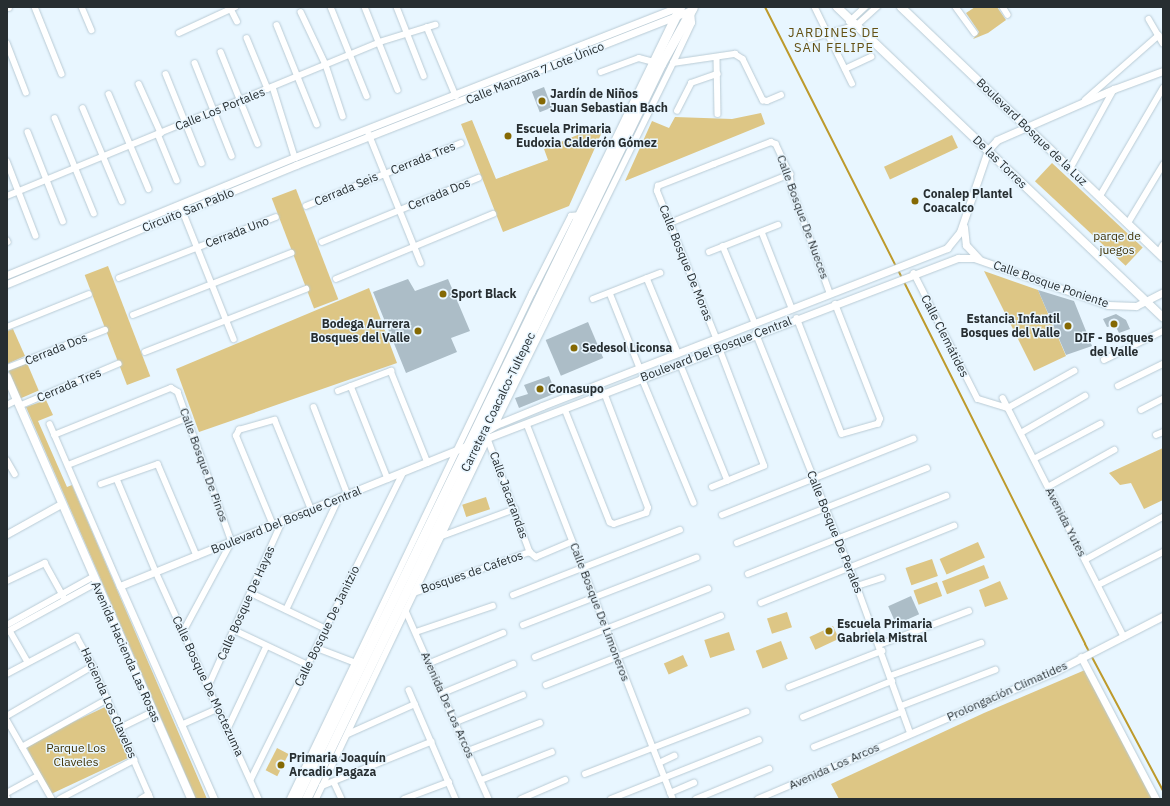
<!DOCTYPE html>
<meta charset="utf-8">
<style>
body{margin:0}
#map{position:relative;width:1170px;height:806px;overflow:hidden;background:#e8f6ff;font-family:"IBM Plex Sans",sans-serif}
div>[style]{position:absolute}
[style*='--x']{left:calc(var(--x)*1px);top:calc(var(--y)*1px);width:calc(var(--w)*1px);rotate:calc(var(--a)*1deg)}
.green>*{inset:0;background:#ddc685;transform-origin:0 0}
.stream>*{height:2px;margin:-1px;padding:0 1px;transform-origin:1px;border-radius:1px;background:#bd9a2c}
.building>*{inset:0;background:#acbdc7;transform-origin:0 0}
.roads{filter:drop-shadow(0 0 1px #b9cbd5) drop-shadow(0 0 1px #b9cbd5)}
.minor>*{height:5.5px;margin:-2.75px;padding:0 2.75px;transform-origin:2.75px;border-radius:2.75px;background:#fff}
.tertiary>*{height:7px;margin:-3.5px;padding:0 3.5px;transform-origin:3.5px;border-radius:3.5px;background:#fff}
.secondary>*{height:8px;margin:-4px;padding:0 4px;transform-origin:4px;border-radius:4px;background:#fff}
.primary>*{height:9px;margin:-4.5px;padding:0 4.5px;transform-origin:4.5px;border-radius:4.5px;background:#fff}
.dots>*{width:11px;height:11px;translate:-50% -50%;box-sizing:border-box;border:2px solid #e8f6ff;border-radius:50%}
span{translate:-50% -50%;white-space:nowrap;text-align:center;line-height:1.15;-webkit-text-stroke:3px #e8f6ff;paint-order:stroke}
.street-label{font-size:12px;color:#272e31}
.poi-label{font-size:12px;color:#272e31;font-weight:700}
.left{translate:0 -50%;text-align:left}
.right{translate:-100% -50%;text-align:right}
.park-label{font-size:12px;color:#403204}
.neighbourhood-label{font-size:13px;color:#645114;letter-spacing:1px}
.frame{position:absolute;inset:0;border:8px solid #272e31;pointer-events:none}
</style>
<div id="map">
<div class="green">
<div style="clip-path:polygon(975px 7px,997px 7px,1006px 20px,988px 33px,973px 39px,979px 32px,966px 13px)"></div>
<div style="clip-path:polygon(761px 113px,765px 124px,625px 181px,652px 121px,669px 128px,675px 117px,732px 119px)"></div>
<div style="clip-path:polygon(472px 120px,496px 179px,548px 160px,544px 149px,606px 123px,569px 206px,503px 232px,461px 124px)"></div>
<div style="left:952px;top:135px;width:14px;height:75px;rotate:65deg"></div>
<div style="left:1052px;top:163px;width:124px;height:25px;rotate:43deg"></div>
<div style="left:296px;top:189px;width:118px;height:26px;rotate:69deg"></div>
<div style="left:108px;top:266px;width:118px;height:25px;rotate:69deg"></div>
<div style="clip-path:polygon(984px 271px,1038px 290px,1066px 356px,1034px 371px)"></div>
<div style="clip-path:polygon(369px 288px,397px 363px,199px 432px,176px 369px)"></div>
<div style="clip-path:polygon(13px 329px,25px 356px,7px 364px,7px 331px)"></div>
<div style="left:27px;top:363px;width:30px;height:20px;rotate:67deg"></div>
<div style="clip-path:polygon(46px 400px,53px 415px,38px 421px,67px 487px,72px 485px,207px 799px,196px 799px,26px 407px)"></div>
<div style="clip-path:polygon(1163px 448px,1163px 500px,1144px 509px,1131px 483px,1120px 485px,1109px 473px)"></div>
<div style="left:486px;top:497px;width:13px;height:25px;rotate:72deg"></div>
<div style="left:978px;top:542px;width:17px;height:42px;rotate:66deg"></div>
<div style="left:932px;top:559px;width:18px;height:28px;rotate:71deg"></div>
<div style="left:984px;top:565px;width:14px;height:45px;rotate:69deg"></div>
<div style="clip-path:polygon(1000px 581px,1008px 599px,985px 607px,979px 590px)"></div>
<div style="left:937px;top:582px;width:15px;height:25px;rotate:70deg"></div>
<div style="left:787px;top:612px;width:16px;height:21px;rotate:72deg"></div>
<div style="left:833px;top:626px;width:14px;height:26px;rotate:65deg"></div>
<div style="left:729px;top:632px;width:19px;height:26px;rotate:72deg"></div>
<div style="left:781px;top:641px;width:19px;height:27px;rotate:69deg"></div>
<div style="left:683px;top:655px;width:12px;height:21px;rotate:66deg"></div>
<div style="clip-path:polygon(1085px 670px,1153px 799px,839px 799px,831px 784px,984px 713px)"></div>
<div style="left:105px;top:707px;width:56px;height:88px;rotate:65deg"></div>
<div style="left:277px;top:748px;width:13px;height:25px;rotate:27deg"></div>
</div>
<div class="stream">
<div style="--x:765;--y:7;--w:290;--a:63.2"></div>
<div style="--x:898;--y:270;--w:418;--a:63.4"></div>
<div style="--x:1085;--y:644;--w:166;--a:62"></div>
</div>
<div class="building">
<div style="left:544px;top:87px;width:22px;height:13px;rotate:69deg"></div>
<div style="clip-path:polygon(408px 279px,415px 291px,448px 279px,470px 331px,451px 338px,457px 352px,406px 373px,373px 292px)"></div>
<div style="clip-path:polygon(1038px 290px,1074px 301px,1092px 346px,1066px 355px)"></div>
<div style="clip-path:polygon(1116px 314px,1126px 320px,1130px 329px,1119px 333px,1115px 325px,1107px 327px,1103px 319px)"></div>
<div style="left:588px;top:322px;width:39px;height:46px;rotate:67deg"></div>
<div style="clip-path:polygon(549px 376px,556px 393px,519px 408px,515px 398px,528px 394px,524px 385px)"></div>
<div style="left:911px;top:596px;width:20px;height:25px;rotate:66deg"></div>
</div>
<div class="roads">
<div class="minor">
<div style="--x:35;--y:7;--w:72;--a:68.1"></div>
<div style="--x:82;--y:7;--w:25;--a:67"></div>
<div style="--x:230;--y:7;--w:16;--a:63"></div>
<div style="--x:331;--y:7;--w:96;--a:68"></div>
<div style="--x:365;--y:7;--w:89;--a:68.3"></div>
<div style="--x:397;--y:7;--w:74;--a:68.6"></div>
<div style="--x:815;--y:7;--w:85;--a:64"></div>
<div style="--x:956;--y:7;--w:32;--a:54"></div>
<div style="--x:1003;--y:7;--w:9;--a:58"></div>
<div style="--x:301;--y:12;--w:59;--a:64.7"></div>
<div style="--x:326;--y:65;--w:54;--a:71.6"></div>
<div style="--x:1149;--y:19;--w:28;--a:60"></div>
<div style="--x:849;--y:22;--w:22;--a:-43"></div>
<div style="--x:277;--y:25;--w:107;--a:68"></div>
<div style="--x:427;--y:27;--w:75;--a:67.2"></div>
<div style="--x:179;--y:33;--w:62;--a:-24.9"></div>
<div style="--x:247;--y:38;--w:55;--a:67.6"></div>
<div style="--x:810;--y:39;--w:49;--a:-16.6"></div>
<div style="--x:857;--y:25;--w:27;--a:-42"></div>
<div style="--x:7;--y:43;--w:53;--a:68.8"></div>
<div style="--x:221;--y:52;--w:99;--a:68.1"></div>
<div style="--x:717;--y:58;--w:56;--a:89"></div>
<div style="--x:195;--y:63;--w:100;--a:68.3"></div>
<div style="--x:673;--y:63;--w:63;--a:-8.3"></div>
<div style="--x:735;--y:54;--w:9;--a:32"></div>
<div style="--x:743;--y:59;--w:46;--a:64"></div>
<div style="--x:763;--y:100;--w:4;--a:14"></div>
<div style="--x:767;--y:101;--w:15;--a:-23"></div>
<div style="--x:845;--y:69;--w:29;--a:-25"></div>
<div style="--x:601;--y:72;--w:40;--a:-20.2"></div>
<div style="--x:639;--y:58;--w:16;--a:15"></div>
<div style="--x:166;--y:74;--w:96;--a:68"></div>
<div style="--x:139;--y:84;--w:54;--a:65.8"></div>
<div style="--x:273;--y:87;--w:73;--a:72.6"></div>
<div style="--x:109;--y:94;--w:103;--a:67.2"></div>
<div style="--x:1085;--y:100;--w:98;--a:-41.3"></div>
<div style="--x:83;--y:108;--w:101;--a:67.2"></div>
<div style="--x:677;--y:111;--w:31;--a:-63"></div>
<div style="--x:691;--y:83;--w:28;--a:-19"></div>
<div style="--x:55;--y:118;--w:103;--a:67.7"></div>
<div style="--x:28;--y:132;--w:96;--a:68.5"></div>
<div style="--x:158;--y:134;--w:50;--a:67.6"></div>
<div style="--x:369;--y:134;--w:139;--a:68"></div>
<div style="--x:7;--y:161;--w:80;--a:68.9"></div>
<div style="--x:1070;--y:169;--w:91;--a:-61.2"></div>
<div style="--x:7;--y:196;--w:404;--a:-22.4"></div>
<div style="--x:380;--y:42;--w:58;--a:-17.2"></div>
<div style="--x:1100;--y:196;--w:125;--a:-59.7"></div>
<div style="--x:306;--y:206;--w:167;--a:-22.1"></div>
<div style="--x:182;--y:209;--w:140;--a:68.2"></div>
<div style="--x:670;--y:223;--w:130;--a:-22.2"></div>
<div style="--x:1128;--y:223;--w:68;--a:-58.9"></div>
<div style="--x:762;--y:232;--w:82;--a:68.5"></div>
<div style="--x:7;--y:240;--w:2;--a:63"></div>
<div style="--x:322;--y:242;--w:169;--a:-22.3"></div>
<div style="--x:723;--y:246;--w:83;--a:67.4"></div>
<div style="--x:709;--y:252;--w:74;--a:-21.4"></div>
<div style="--x:1159;--y:252;--w:8;--a:-60"></div>
<div style="--x:914;--y:273;--w:141;--a:63.1"></div>
<div style="--x:978;--y:399;--w:31;--a:17"></div>
<div style="--x:1008;--y:408;--w:76;--a:-29.3"></div>
<div style="--x:119;--y:278;--w:168;--a:-21.2"></div>
<div style="--x:647;--y:278;--w:81;--a:67.5"></div>
<div style="--x:336;--y:279;--w:170;--a:-22.5"></div>
<div style="--x:610;--y:293;--w:81;--a:68.2"></div>
<div style="--x:593;--y:299;--w:72;--a:-21.2"></div>
<div style="--x:133;--y:315;--w:170;--a:-21.4"></div>
<div style="--x:797;--y:318;--w:124;--a:68.8"></div>
<div style="--x:842;--y:434;--w:37;--a:-16"></div>
<div style="--x:878;--y:424;--w:5;--a:-68"></div>
<div style="--x:880;--y:419;--w:123;--a:-111.4"></div>
<div style="--x:7;--y:327;--w:88;--a:-21.9"></div>
<div style="--x:756;--y:333;--w:272;--a:68.2"></div>
<div style="--x:857;--y:586;--w:155;--a:70"></div>
<div style="--x:716;--y:338;--w:158;--a:-111.9"></div>
<div style="--x:657;--y:191;--w:5;--a:-79"></div>
<div style="--x:658;--y:186;--w:60;--a:-21.4"></div>
<div style="--x:714;--y:164;--w:61;--a:-21.1"></div>
<div style="--x:771;--y:142;--w:5;--a:22"></div>
<div style="--x:776;--y:144;--w:33;--a:65"></div>
<div style="--x:790;--y:174;--w:15;--a:82"></div>
<div style="--x:792;--y:189;--w:111;--a:69.9"></div>
<div style="--x:145;--y:352;--w:173;--a:-21.4"></div>
<div style="--x:1104;--y:360;--w:66;--a:-26.2"></div>
<div style="--x:680;--y:363;--w:127;--a:67.9"></div>
<div style="--x:7;--y:368;--w:105;--a:-21.2"></div>
<div style="--x:642;--y:378;--w:135;--a:67.4"></div>
<div style="--x:351;--y:386;--w:100;--a:68.3"></div>
<div style="--x:1118;--y:386;--w:50;--a:-26.1"></div>
<div style="--x:338;--y:391;--w:57;--a:-20.7"></div>
<div style="--x:391;--y:371;--w:99;--a:68.1"></div>
<div style="--x:1003;--y:398;--w:268;--a:63.1"></div>
<div style="--x:7;--y:405;--w:11;--a:-27"></div>
<div style="--x:19;--y:406;--w:108;--a:-23"></div>
<div style="--x:314;--y:407;--w:94;--a:68.9"></div>
<div style="--x:565;--y:409;--w:122;--a:68.3"></div>
<div style="--x:610;--y:522;--w:4;--a:27"></div>
<div style="--x:614;--y:524;--w:34;--a:-19"></div>
<div style="--x:646;--y:513;--w:5;--a:-68"></div>
<div style="--x:648;--y:508;--w:123;--a:-110.9"></div>
<div style="--x:1141;--y:410;--w:25;--a:-27"></div>
<div style="--x:50;--y:424;--w:176;--a:66.6"></div>
<div style="--x:527;--y:424;--w:402;--a:68.7"></div>
<div style="--x:494;--y:427;--w:406;--a:-63.8"></div>
<div style="--x:673;--y:63;--w:44;--a:-64.6"></div>
<div style="--x:692;--y:23;--w:11;--a:-95"></div>
<div style="--x:1021;--y:433;--w:74;--a:-30"></div>
<div style="--x:54;--y:435;--w:126;--a:-21.9"></div>
<div style="--x:171;--y:388;--w:8;--a:30"></div>
<div style="--x:178;--y:392;--w:159;--a:70.2"></div>
<div style="--x:232;--y:542;--w:103;--a:118.3"></div>
<div style="--x:1156;--y:435;--w:8;--a:-23"></div>
<div style="--x:488;--y:439;--w:121;--a:69.6"></div>
<div style="--x:1034;--y:459;--w:75;--a:-27.9"></div>
<div style="--x:7;--y:460;--w:16;--a:60"></div>
<div style="--x:68;--y:465;--w:128;--a:-21.6"></div>
<div style="--x:117;--y:479;--w:101;--a:67.2"></div>
<div style="--x:156;--y:572;--w:249;--a:65.6"></div>
<div style="--x:101;--y:484;--w:60;--a:-19.3"></div>
<div style="--x:158;--y:464;--w:100;--a:67"></div>
<div style="--x:712;--y:487;--w:56;--a:-22"></div>
<div style="--x:764;--y:466;--w:126;--a:-110.9"></div>
<div style="--x:1048;--y:487;--w:76;--a:-29.3"></div>
<div style="--x:722;--y:515;--w:206;--a:-21.7"></div>
<div style="--x:272;--y:523;--w:94;--a:-112.5"></div>
<div style="--x:236;--y:436;--w:7;--a:-63"></div>
<div style="--x:239;--y:430;--w:37;--a:-16"></div>
<div style="--x:275;--y:420;--w:95;--a:67.8"></div>
<div style="--x:442;--y:536;--w:78;--a:-20.3"></div>
<div style="--x:737;--y:543;--w:204;--a:-21.5"></div>
<div style="--x:530;--y:552;--w:8;--a:40"></div>
<div style="--x:536;--y:557;--w:39;--a:-23"></div>
<div style="--x:1085;--y:560;--w:89;--a:-28.9"></div>
<div style="--x:748;--y:574;--w:213;--a:-21.5"></div>
<div style="--x:7;--y:581;--w:42;--a:-25.3"></div>
<div style="--x:45;--y:563;--w:39;--a:61"></div>
<div style="--x:1098;--y:585;--w:73;--a:-26.9"></div>
<div style="--x:857;--y:586;--w:26;--a:-18"></div>
<div style="--x:251;--y:593;--w:83;--a:25.6"></div>
<div style="--x:414;--y:593;--w:123;--a:-19.5"></div>
<div style="--x:513;--y:595;--w:179;--a:-21.3"></div>
<div style="--x:761;--y:603;--w:208;--a:-21.8"></div>
<div style="--x:286;--y:610;--w:124;--a:-64.7"></div>
<div style="--x:406;--y:611;--w:206;--a:66.2"></div>
<div style="--x:7;--y:625;--w:98;--a:-29.2"></div>
<div style="--x:523;--y:625;--w:186;--a:-21.2"></div>
<div style="--x:234;--y:630;--w:82;--a:25.3"></div>
<div style="--x:10;--y:631;--w:34;--a:60"></div>
<div style="--x:7;--y:632;--w:102;--a:-28.8"></div>
<div style="--x:416;--y:632;--w:81;--a:-18.7"></div>
<div style="--x:879;--y:645;--w:96;--a:-20.7"></div>
<div style="--x:317;--y:648;--w:39;--a:21"></div>
<div style="--x:535;--y:657;--w:186;--a:-21.5"></div>
<div style="--x:430;--y:663;--w:79;--a:-22.3"></div>
<div style="--x:7;--y:674;--w:79;--a:-27.9"></div>
<div style="--x:77;--y:637;--w:33;--a:61"></div>
<div style="--x:93;--y:666;--w:145;--a:66.4"></div>
<div style="--x:890;--y:676;--w:97;--a:-19.9"></div>
<div style="--x:546;--y:685;--w:188;--a:-21.5"></div>
<div style="--x:208;--y:687;--w:184;--a:-65.9"></div>
<div style="--x:789;--y:687;--w:100;--a:-21.2"></div>
<div style="--x:409;--y:690;--w:119;--a:66.7"></div>
<div style="--x:443;--y:693;--w:76;--a:-22.5"></div>
<div style="--x:901;--y:706;--w:101;--a:-21"></div>
<div style="--x:7;--y:716;--w:99;--a:-30.2"></div>
<div style="--x:803;--y:717;--w:96;--a:-22"></div>
<div style="--x:7;--y:720;--w:91;--a:60.3"></div>
<div style="--x:456;--y:722;--w:72;--a:-21.9"></div>
<div style="--x:181;--y:725;--w:39;--a:-24"></div>
<div style="--x:120;--y:728;--w:37;--a:-26"></div>
<div style="--x:227;--y:730;--w:92;--a:-64.8"></div>
<div style="--x:348;--y:734;--w:73;--a:-24.1"></div>
<div style="--x:22;--y:747;--w:98;--a:-29.2"></div>
<div style="--x:814;--y:747;--w:95;--a:-21.7"></div>
<div style="--x:468;--y:751;--w:77;--a:-21.3"></div>
<div style="--x:659;--y:763;--w:17;--a:-25"></div>
<div style="--x:585;--y:774;--w:173;--a:-21.1"></div>
<div style="--x:251;--y:779;--w:342;--a:-63.6"></div>
<div style="--x:481;--y:780;--w:76;--a:-21.5"></div>
<div style="--x:334;--y:782;--w:19;--a:65"></div>
<div style="--x:322;--y:786;--w:118;--a:-22"></div>
<div style="--x:7;--y:793;--w:35;--a:-29"></div>
<div style="--x:670;--y:793;--w:26;--a:-23"></div>
<div style="--x:7;--y:797;--w:2;--a:63"></div>
<div style="--x:60;--y:799;--w:84;--a:-27.8"></div>
<div style="--x:141;--y:799;--w:9;--a:-32"></div>
<div style="--x:290;--y:799;--w:561;--a:-64.44"></div>
<div style="--x:532;--y:293;--w:86;--a:-63.1"></div>
<div style="--x:571;--y:216;--w:9;--a:-6"></div>
<div style="--x:316;--y:799;--w:401;--a:-64.5"></div>
<div style="--x:404;--y:799;--w:48;--a:-20.7"></div>
<div style="--x:521;--y:799;--w:48;--a:-23.4"></div>
<div style="--x:611;--y:799;--w:159;--a:-21.7"></div>
<div style="--x:696;--y:799;--w:79;--a:-22.3"></div>
<div style="--x:758;--y:799;--w:43;--a:-23"></div>
</div>
<div class="tertiary">
<div style="--x:7;--y:7;--w:1;--a:0"></div>
<div style="--x:964;--y:227;--w:18;--a:84"></div>
<div style="--x:966;--y:245;--w:19;--a:47"></div>
<div style="--x:7;--y:275;--w:311;--a:-22.3"></div>
<div style="--x:295;--y:157;--w:410;--a:-21.4"></div>
<div style="--x:7;--y:284;--w:313;--a:-22.4"></div>
<div style="--x:296;--y:165;--w:424;--a:-21.4"></div>
<div style="--x:483;--y:433;--w:15;--a:-32"></div>
<div style="--x:496;--y:425;--w:50;--a:-22.4"></div>
<div style="--x:542;--y:406;--w:435;--a:-21.3"></div>
<div style="--x:947;--y:248;--w:21;--a:-51"></div>
<div style="--x:960;--y:232;--w:87;--a:-71.1"></div>
<div style="--x:988;--y:150;--w:13;--a:-48"></div>
<div style="--x:997;--y:140;--w:128;--a:-23.6"></div>
<div style="--x:1114;--y:89;--w:52;--a:-20.2"></div>
<div style="--x:7;--y:534;--w:62;--a:-29.1"></div>
<div style="--x:1081;--y:657;--w:161;--a:62.2"></div>
<div style="--x:798;--y:782;--w:279;--a:-23.3"></div>
<div style="--x:1054;--y:672;--w:123;--a:-27.2"></div>
<div style="--x:214;--y:799;--w:233;--a:-113.8"></div>
<div style="--x:120;--y:586;--w:376;--a:-22"></div>
<div style="--x:469;--y:445;--w:524;--a:-20.93"></div>
<div style="--x:958;--y:258;--w:16;--a:0"></div>
<div style="--x:974;--y:258;--w:142;--a:19.3"></div>
<div style="--x:1108;--y:305;--w:28;--a:2"></div>
<div style="--x:1136;--y:306;--w:30;--a:-27"></div>
</div>
<div class="secondary">
<div style="--x:837;--y:7;--w:450;--a:43.6"></div>
<div style="--x:901;--y:7;--w:362;--a:43.7"></div>
<div style="--x:7;--y:377;--w:460;--a:66.4"></div>
</div>
<div class="primary">
<div style="--x:296;--y:799;--w:880;--a:-64.13"></div>
<div style="--x:306;--y:799;--w:816;--a:-64.22"></div>
<div style="--x:661;--y:64;--w:65;--a:-60.7"></div>
</div>
</div>
<div class="dots">
<div style="left:542px;top:101px;background:#856904"></div>
<div style="left:508px;top:136px;background:#856904"></div>
<div style="left:915px;top:201px;background:#856904"></div>
<div style="left:443px;top:294px;background:#856904"></div>
<div style="left:1114px;top:324px;background:#856904"></div>
<div style="left:1068px;top:326px;background:#856904"></div>
<div style="left:418px;top:331px;background:#856904"></div>
<div style="left:574px;top:348px;background:#856904"></div>
<div style="left:540px;top:389px;background:#856904"></div>
<div style="left:829px;top:631px;background:#856904"></div>
<div style="left:281px;top:765px;background:#856904"></div>
</div>
<div class="street-label">
<span style="left:535px;top:73px;rotate:-22deg">Calle Manzana 7 Lote Único</span>
<span style="left:220px;top:109px;rotate:-22deg">Calle Los Portales</span>
<span style="left:1032px;top:132px;rotate:44deg">Boulevard Bosque de la Luz</span>
<span style="left:423px;top:158px;rotate:-22deg">Cerrada Tres</span>
<span style="left:1000px;top:162px;rotate:44deg">De las Torres</span>
<span style="left:346px;top:189px;rotate:-23deg">Cerrada Seis</span>
<span style="left:439px;top:194px;rotate:-22deg">Cerrada Dos</span>
<span style="left:188px;top:210px;rotate:-22deg">Circuito San Pablo</span>
<span style="left:803px;top:217px;rotate:70deg">Calle Bosque De Nueces</span>
<span style="left:237px;top:232px;rotate:-21deg">Cerrada Uno</span>
<span style="left:686px;top:263px;rotate:68deg">Calle Bosque De Moras</span>
<span style="left:1051px;top:284px;rotate:19deg">Calle Bosque Poniente</span>
<span style="left:945px;top:336px;rotate:63deg">Calle Clemátides</span>
<span style="left:56px;top:349px;rotate:-22deg">Cerrada Dos</span>
<span style="left:716px;top:349px;rotate:-21deg">Boulevard Del Bosque Central</span>
<span style="left:69px;top:385px;rotate:-23deg">Cerrada Tres</span>
<span style="left:498px;top:402px;rotate:-64deg">Carretera Coacalco-Tultepec</span>
<span style="left:204px;top:465px;rotate:70deg">Calle Bosque De Pinos</span>
<span style="left:509px;top:495px;rotate:70deg">Calle Jacarandas</span>
<span style="left:286px;top:520px;rotate:-22deg">Boulevard Del Bosque Central</span>
<span style="left:1066px;top:522px;rotate:63deg">Avenida Yutes</span>
<span style="left:835px;top:532px;rotate:68deg">Calle Bosque De Perales</span>
<span style="left:472px;top:572px;rotate:-19deg">Bosques de Cafetos</span>
<span style="left:246px;top:603px;rotate:-66deg">Calle Bosque De Hayas</span>
<span style="left:600px;top:612px;rotate:69deg">Calle Bosque De Limoneros</span>
<span style="left:327px;top:626px;rotate:-64deg">Calle Bosque De Janitzio</span>
<span style="left:126px;top:652px;rotate:66deg">Avenida Hacienda Las Rosas</span>
<span style="left:208px;top:686px;rotate:65deg">Calle Bosque De Moctezuma</span>
<span style="left:1007px;top:691px;rotate:-24deg">Prolongación Climatides</span>
<span style="left:109px;top:703px;rotate:66deg">Hacienda Los Claveles</span>
<span style="left:448px;top:705px;rotate:66deg">Avenida De Los Arcos</span>
<span style="left:834px;top:766px;rotate:-24deg">Avenida Los Arcos</span>
</div>
<div class="poi-label">
<span class="left" style="left:550px;top:101px">Jardín de Niños<br>Juan Sebastian Bach</span>
<span class="left" style="left:516px;top:136px">Escuela Primaria<br>Eudoxia Calderón Gómez</span>
<span class="left" style="left:923px;top:201px">Conalep Plantel<br>Coacalco</span>
<span class="left" style="left:451px;top:294px">Sport Black</span>
<span class="right" style="left:1060px;top:326px">Estancia Infantil<br>Bosques del Valle</span>
<span class="right" style="left:410px;top:331px">Bodega Aurrera<br>Bosques del Valle</span>
<span style="left:1114px;top:345px">DIF - Bosques<br>del Valle</span>
<span class="left" style="left:582px;top:348px">Sedesol Liconsa</span>
<span class="left" style="left:548px;top:389px">Conasupo</span>
<span class="left" style="left:837px;top:631px">Escuela Primaria<br>Gabriela Mistral</span>
<span class="left" style="left:289px;top:765px">Primaria Joaquín<br>Arcadio Pagaza</span>
</div>
<div class="park-label">
<span style="left:1117px;top:243px">parqe de<br>juegos</span>
<span style="left:76px;top:755px">Parque Los<br>Claveles</span>
</div>
<div class="neighbourhood-label">
<span style="left:834px;top:41px">JARDINES DE<br>SAN FELIPE</span>
</div>
<div class="frame"></div>
</div>
